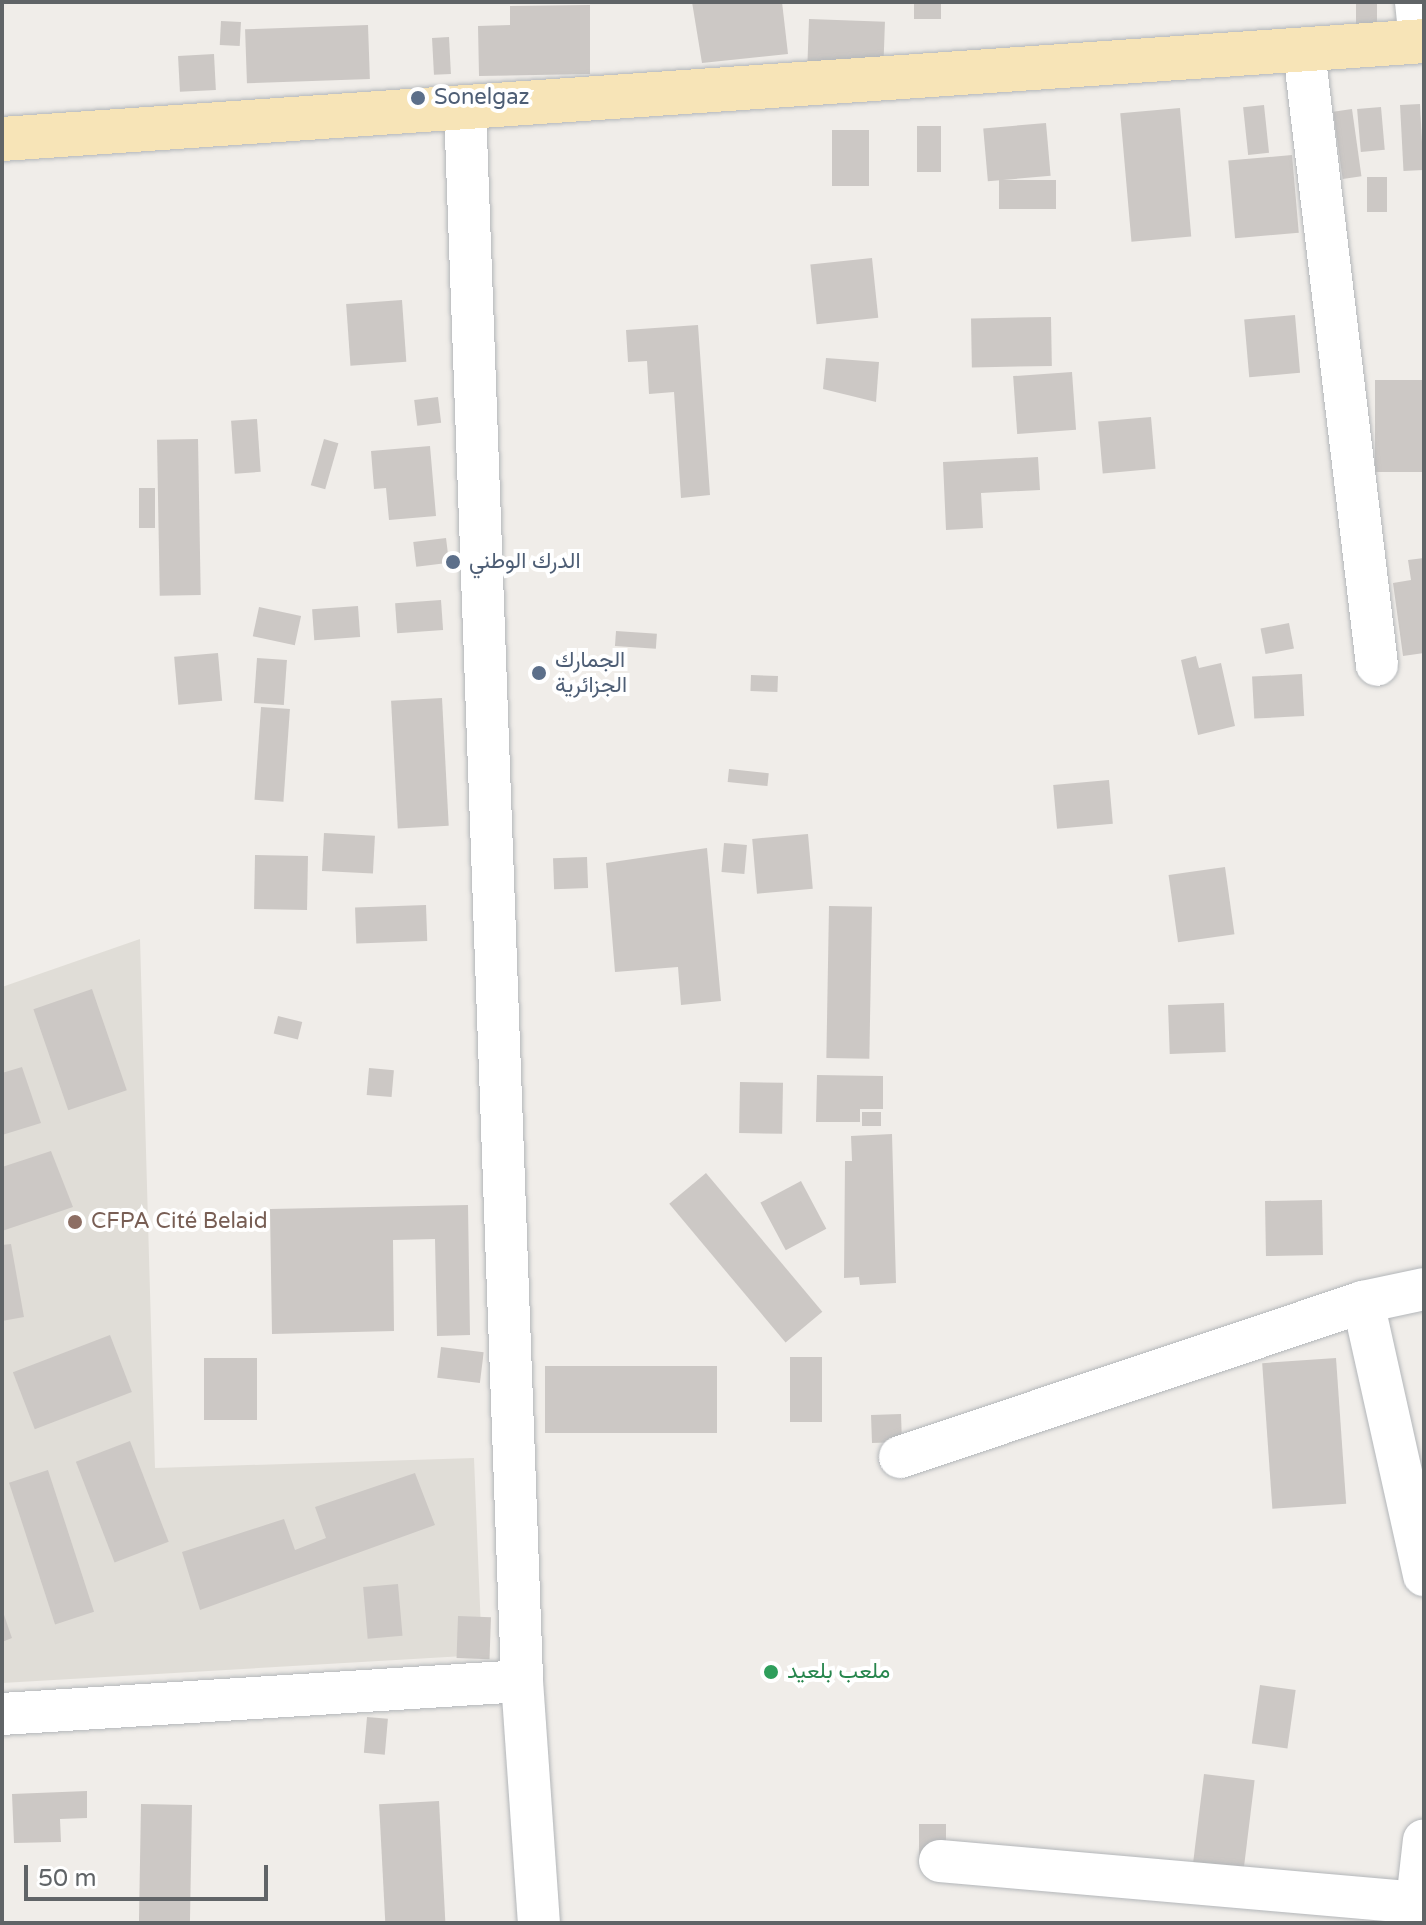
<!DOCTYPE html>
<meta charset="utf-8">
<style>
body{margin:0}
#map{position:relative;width:1426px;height:1925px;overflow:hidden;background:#f0ede9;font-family:"Varela Round",Vazirmatn,sans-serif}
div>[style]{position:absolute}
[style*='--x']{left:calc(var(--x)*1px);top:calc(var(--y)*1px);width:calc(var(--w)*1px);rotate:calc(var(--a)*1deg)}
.education>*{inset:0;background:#e0ddd7}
.building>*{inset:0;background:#ccc8c5;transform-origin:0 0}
.roads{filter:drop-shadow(0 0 2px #b3b6b9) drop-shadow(0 0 2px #b3b6b9)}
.minor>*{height:42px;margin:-21px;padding:0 21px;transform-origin:21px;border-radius:21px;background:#fff}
.major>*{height:44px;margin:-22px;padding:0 22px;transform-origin:22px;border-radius:22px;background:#f7e4b7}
.dots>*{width:22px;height:22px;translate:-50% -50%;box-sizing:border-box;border:4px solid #fff;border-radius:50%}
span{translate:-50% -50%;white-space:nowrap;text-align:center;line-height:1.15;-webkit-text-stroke:8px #fff;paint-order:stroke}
.service-label{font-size:22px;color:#4e5e75}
.left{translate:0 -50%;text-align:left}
.education-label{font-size:22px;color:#785e54}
.leisure-label{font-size:22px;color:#27864d}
.frame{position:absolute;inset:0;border:4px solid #606467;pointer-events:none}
.scale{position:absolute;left:24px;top:1865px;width:244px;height:36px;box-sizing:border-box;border:4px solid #606467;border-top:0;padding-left:10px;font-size:24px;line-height:28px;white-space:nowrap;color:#606467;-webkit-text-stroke:6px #fff;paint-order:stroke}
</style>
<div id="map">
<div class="education">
<div style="clip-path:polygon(140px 939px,155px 1468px,474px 1458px,482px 1655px,2px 1683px,2px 987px)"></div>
</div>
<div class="building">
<div style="clip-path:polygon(692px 2px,782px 2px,788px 54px,702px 63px)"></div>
<div style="left:914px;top:2px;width:27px;height:17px"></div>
<div style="left:1356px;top:2px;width:21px;height:22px"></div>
<div style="clip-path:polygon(590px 5px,590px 74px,479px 76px,478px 26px,510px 25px,510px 6px)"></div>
<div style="left:809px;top:19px;width:76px;height:53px;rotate:2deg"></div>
<div style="left:221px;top:21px;width:20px;height:24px;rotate:3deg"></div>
<div style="left:368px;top:25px;width:54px;height:123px;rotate:88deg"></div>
<div style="left:449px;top:37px;width:37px;height:17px;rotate:87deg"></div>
<div style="left:214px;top:54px;width:36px;height:36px;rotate:87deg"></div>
<div style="left:1420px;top:104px;width:66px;height:20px;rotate:87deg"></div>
<div style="left:1264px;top:105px;width:48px;height:21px;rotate:84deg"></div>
<div style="left:1381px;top:107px;width:43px;height:24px;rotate:85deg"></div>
<div style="left:1180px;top:108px;width:129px;height:60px;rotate:85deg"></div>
<div style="left:1352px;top:109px;width:68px;height:19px;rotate:82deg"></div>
<div style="left:1046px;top:123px;width:53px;height:63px;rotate:85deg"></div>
<div style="left:917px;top:126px;width:24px;height:46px"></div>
<div style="left:832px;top:130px;width:37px;height:56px"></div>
<div style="left:1292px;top:155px;width:78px;height:64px;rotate:85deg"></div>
<div style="left:1367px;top:177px;width:20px;height:35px"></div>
<div style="left:1056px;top:180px;width:29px;height:57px;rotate:90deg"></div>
<div style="left:872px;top:258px;width:60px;height:62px;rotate:84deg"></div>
<div style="left:402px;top:300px;width:62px;height:56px;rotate:86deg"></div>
<div style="left:1295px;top:315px;width:58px;height:51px;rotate:85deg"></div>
<div style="left:1051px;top:317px;width:49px;height:80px;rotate:89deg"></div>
<div style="clip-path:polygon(698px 325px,710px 495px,681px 498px,674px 392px,649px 394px,647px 361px,628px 362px,626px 330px)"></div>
<div style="clip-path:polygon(826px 358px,879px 362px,876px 402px,823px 389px)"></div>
<div style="left:1072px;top:372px;width:58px;height:59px;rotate:86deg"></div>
<div style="left:1424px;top:380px;width:92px;height:49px;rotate:90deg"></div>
<div style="left:438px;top:397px;width:26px;height:24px;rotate:83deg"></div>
<div style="left:1151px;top:417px;width:52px;height:53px;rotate:85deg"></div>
<div style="left:257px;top:419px;width:53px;height:26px;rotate:86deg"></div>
<div style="left:198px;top:439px;width:156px;height:41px;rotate:89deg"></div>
<div style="left:324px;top:439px;width:15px;height:48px;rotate:16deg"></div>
<div style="clip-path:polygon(430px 446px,436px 516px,389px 520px,386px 488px,374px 489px,371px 451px)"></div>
<div style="clip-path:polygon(1038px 457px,1040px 490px,981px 493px,983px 528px,946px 530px,943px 462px)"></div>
<div style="left:139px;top:488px;width:16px;height:40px"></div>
<div style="left:446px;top:538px;width:25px;height:33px;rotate:83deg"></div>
<div style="clip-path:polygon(1424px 558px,1424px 653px,1403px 656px,1393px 583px,1411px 580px,1408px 560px)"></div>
<div style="left:441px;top:600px;width:30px;height:46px;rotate:86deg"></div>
<div style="left:358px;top:606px;width:31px;height:46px;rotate:86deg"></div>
<div style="left:259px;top:607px;width:43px;height:30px;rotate:12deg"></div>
<div style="left:1289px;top:623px;width:26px;height:29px;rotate:79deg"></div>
<div style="left:616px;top:631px;width:41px;height:15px;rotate:4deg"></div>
<div style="left:218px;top:653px;width:48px;height:44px;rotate:85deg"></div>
<div style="clip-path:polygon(1196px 656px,1199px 668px,1221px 663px,1235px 726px,1198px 735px,1181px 660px)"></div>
<div style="left:257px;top:658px;width:30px;height:45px;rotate:4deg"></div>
<div style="left:1302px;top:674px;width:42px;height:50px;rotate:87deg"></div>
<div style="left:751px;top:675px;width:27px;height:16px;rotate:2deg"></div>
<div style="left:587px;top:683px;width:28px;height:13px"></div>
<div style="left:442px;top:698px;width:128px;height:51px;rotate:87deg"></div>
<div style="left:261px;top:707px;width:29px;height:93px;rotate:4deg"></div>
<div style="left:729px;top:769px;width:40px;height:13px;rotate:6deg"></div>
<div style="left:1109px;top:780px;width:44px;height:56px;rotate:85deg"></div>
<div style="left:324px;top:833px;width:51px;height:38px;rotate:3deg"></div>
<div style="left:808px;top:834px;width:55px;height:56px;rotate:85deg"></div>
<div style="left:724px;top:843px;width:23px;height:29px;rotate:5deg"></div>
<div style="clip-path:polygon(707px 848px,721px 1001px,681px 1005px,678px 967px,615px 972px,606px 863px)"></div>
<div style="left:255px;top:855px;width:53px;height:54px;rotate:1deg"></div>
<div style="left:587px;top:857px;width:31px;height:34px;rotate:88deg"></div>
<div style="left:1225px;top:867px;width:68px;height:57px;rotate:82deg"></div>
<div style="left:426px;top:905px;width:36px;height:71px;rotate:88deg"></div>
<div style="left:829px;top:906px;width:43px;height:152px;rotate:1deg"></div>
<div style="left:92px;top:989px;width:107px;height:62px;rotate:71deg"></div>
<div style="left:1224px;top:1003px;width:49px;height:56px;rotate:88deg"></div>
<div style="left:278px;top:1016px;width:25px;height:18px;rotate:14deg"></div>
<div style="clip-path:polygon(22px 1067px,41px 1123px,2px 1135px,2px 1073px)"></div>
<div style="left:369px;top:1068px;width:25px;height:27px;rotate:5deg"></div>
<div style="clip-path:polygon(817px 1075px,883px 1076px,883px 1109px,860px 1109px,860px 1122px,816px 1122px)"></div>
<div style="left:740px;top:1082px;width:43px;height:51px;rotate:1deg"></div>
<div style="left:862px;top:1112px;width:19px;height:14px"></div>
<div style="clip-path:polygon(892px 1134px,896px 1283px,860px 1285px,859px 1277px,844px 1278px,845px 1161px,852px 1161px,851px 1136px)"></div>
<div style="clip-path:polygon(51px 1151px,73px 1207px,2px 1231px,2px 1167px)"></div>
<div style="left:706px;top:1173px;width:181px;height:48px;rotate:50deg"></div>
<div style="left:801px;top:1181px;width:54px;height:46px;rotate:62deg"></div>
<div style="left:1322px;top:1200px;width:55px;height:57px;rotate:89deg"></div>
<div style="clip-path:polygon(468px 1205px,470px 1335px,437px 1336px,435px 1239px,393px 1240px,394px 1331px,272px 1334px,270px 1209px)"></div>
<div style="clip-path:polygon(11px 1244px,24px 1317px,2px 1321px,2px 1245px)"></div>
<div style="left:110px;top:1335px;width:61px;height:104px;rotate:69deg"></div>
<div style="left:441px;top:1347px;width:43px;height:31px;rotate:7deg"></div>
<div style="left:790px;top:1357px;width:32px;height:65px"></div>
<div style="left:204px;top:1358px;width:53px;height:62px"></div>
<div style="left:1336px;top:1358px;width:146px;height:74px;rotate:86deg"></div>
<div style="left:717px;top:1366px;width:67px;height:172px;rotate:90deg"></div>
<div style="left:901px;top:1414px;width:28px;height:30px;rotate:88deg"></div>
<div style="left:130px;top:1441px;width:108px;height:58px;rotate:69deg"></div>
<div style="left:48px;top:1470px;width:149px;height:41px;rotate:72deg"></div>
<div style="clip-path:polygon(415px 1473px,435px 1525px,200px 1610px,182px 1552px,284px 1519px,295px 1550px,326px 1538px,315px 1507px)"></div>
<div style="left:398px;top:1584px;width:52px;height:35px;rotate:85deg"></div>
<div style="clip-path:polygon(2px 1609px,12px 1638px,2px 1642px)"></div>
<div style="left:458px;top:1616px;width:33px;height:42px;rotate:2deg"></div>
<div style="left:1260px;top:1685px;width:36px;height:59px;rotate:8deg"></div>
<div style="left:367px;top:1717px;width:21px;height:36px;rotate:5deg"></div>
<div style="left:1204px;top:1774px;width:51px;height:127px;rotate:7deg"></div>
<div style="clip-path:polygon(87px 1791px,87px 1818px,60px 1819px,61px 1842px,14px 1843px,12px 1794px)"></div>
<div style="left:439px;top:1801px;width:122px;height:60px;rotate:87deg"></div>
<div style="left:141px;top:1804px;width:51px;height:119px;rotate:1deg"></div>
<div style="left:919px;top:1824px;width:27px;height:42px"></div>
</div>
<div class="roads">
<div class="minor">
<div style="--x:1416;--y:2;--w:39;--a:84"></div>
<div style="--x:1304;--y:51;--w:618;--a:83.22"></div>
<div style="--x:465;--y:108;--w:1574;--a:87.92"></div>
<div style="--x:522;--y:1681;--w:243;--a:86"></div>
<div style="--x:1363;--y:1302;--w:280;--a:77.4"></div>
<div style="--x:900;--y:1457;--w:488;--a:-18.5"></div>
<div style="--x:1363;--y:1302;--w:62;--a:-12"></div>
<div style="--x:2;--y:1714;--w:521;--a:-3.63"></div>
<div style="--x:940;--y:1861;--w:486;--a:5"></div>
<div style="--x:1417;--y:1902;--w:62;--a:-83.6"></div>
</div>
<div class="major">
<div style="--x:2;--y:139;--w:1425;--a:-3.94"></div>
</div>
</div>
<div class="dots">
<div style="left:418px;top:98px;background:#5c6f8a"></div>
<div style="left:453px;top:562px;background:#5c6f8a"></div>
<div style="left:539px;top:673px;background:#5c6f8a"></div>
<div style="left:75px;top:1222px;background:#8d6e63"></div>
<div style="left:771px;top:1672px;background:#2e9e5b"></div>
</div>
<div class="service-label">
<span class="left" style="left:434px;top:98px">Sonelgaz</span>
<span class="left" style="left:469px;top:562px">الدرك الوطني</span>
<span class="left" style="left:555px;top:673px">الجمارك<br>الجزائرية</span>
</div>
<div class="education-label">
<span class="left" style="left:91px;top:1222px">CFPA Cité Belaid</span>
</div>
<div class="leisure-label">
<span class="left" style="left:787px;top:1672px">ملعب بلعيد</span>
</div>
<div class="frame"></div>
<div class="scale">50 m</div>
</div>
